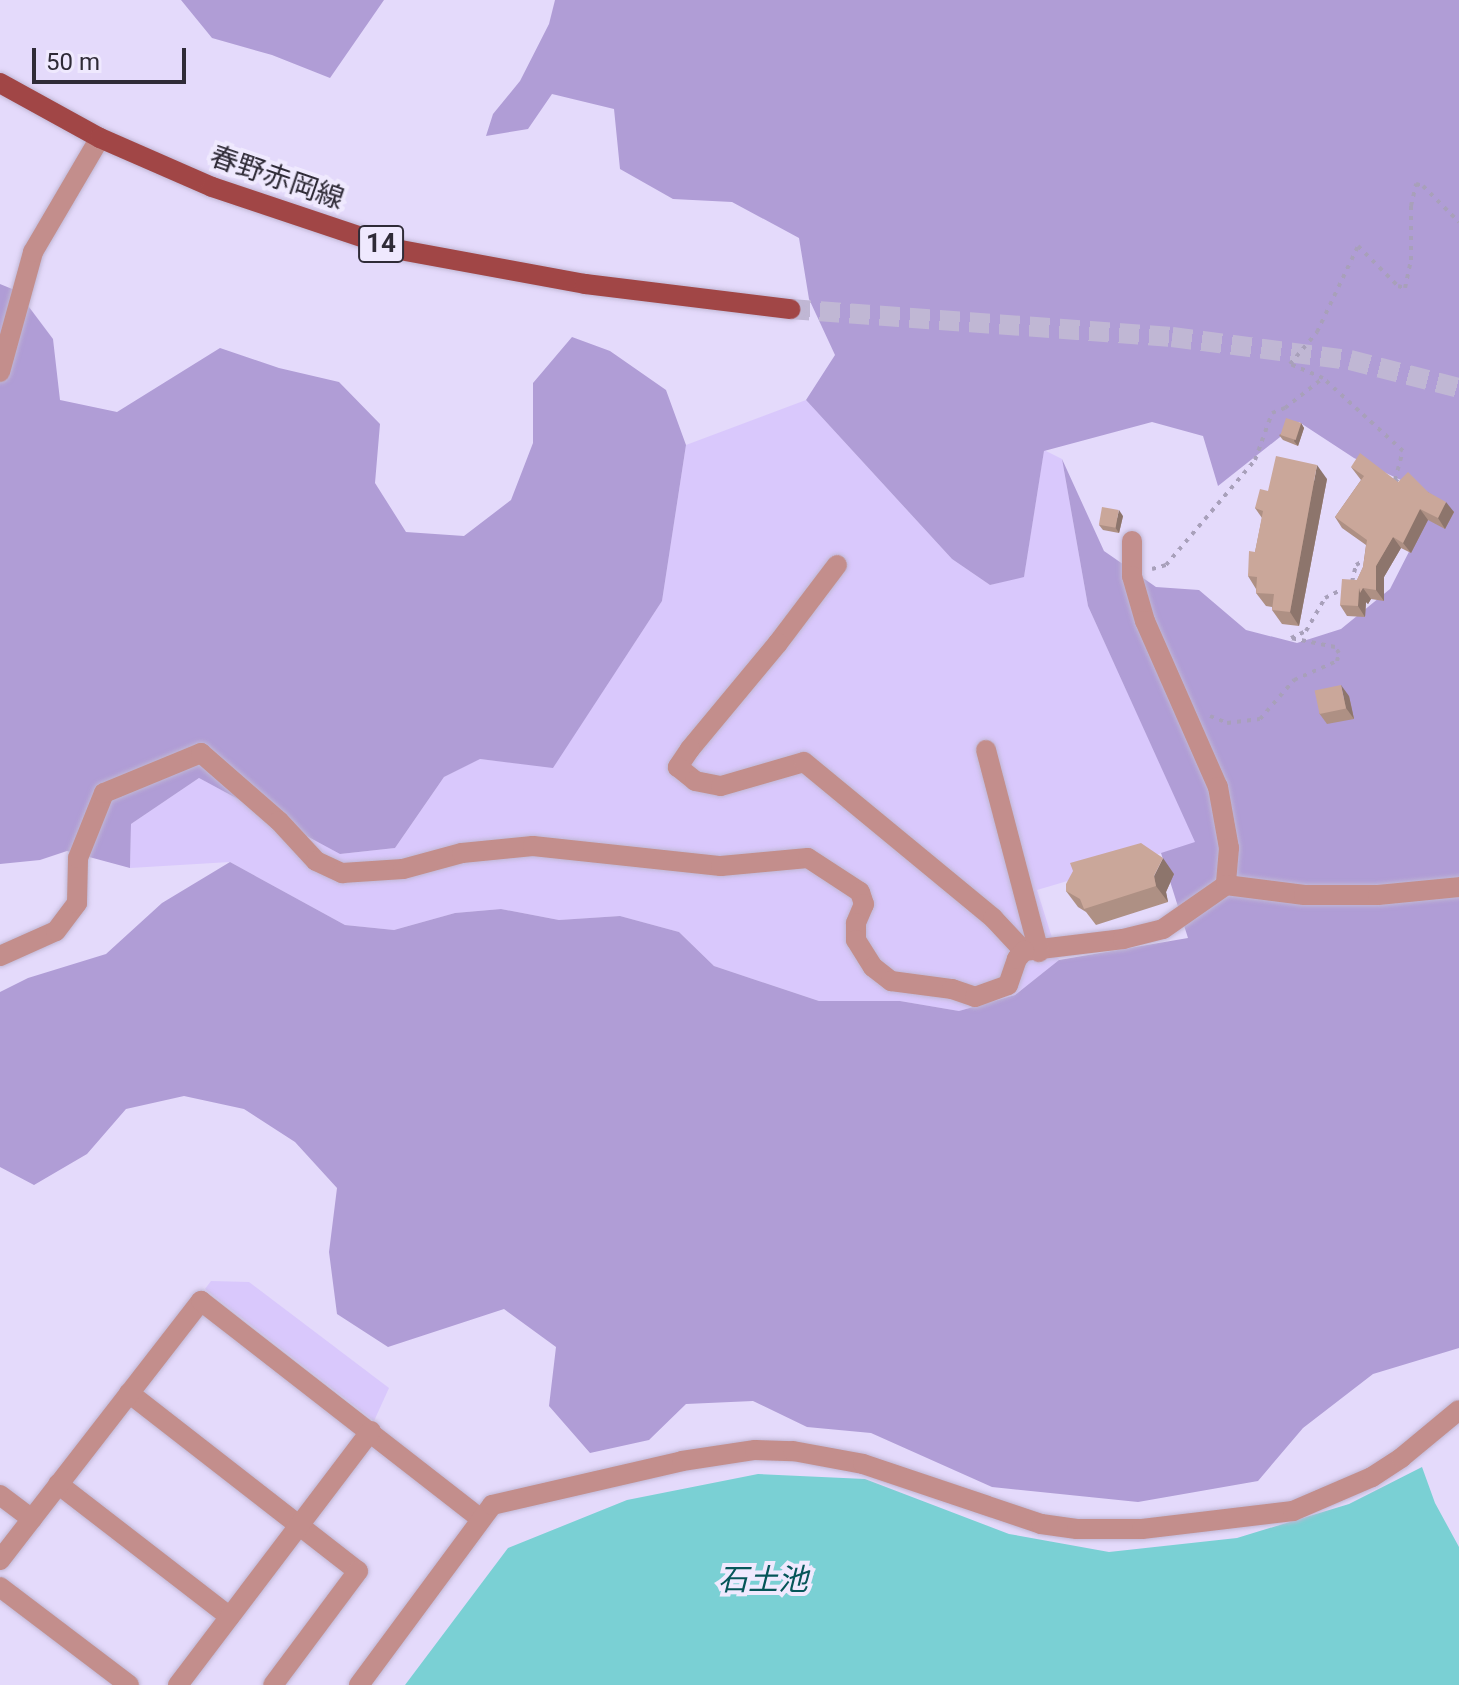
<!DOCTYPE html>
<meta charset="utf-8">
<style>
body{margin:0}
#map{position:relative;width:1459px;height:1685px;overflow:hidden;background:#e4dafb;font-family:Roboto,"Noto Sans JP",sans-serif}
div>[style]{position:absolute}
[style*='--x']{left:calc(var(--x)*1px);top:calc(var(--y)*1px);width:calc(var(--w)*1px);rotate:calc(var(--a)*1deg)}
.green>*{inset:0;background:#d9c8fc}
.forest>*{inset:0;background:#b09dd6}
.water>*{inset:0;background:#7ad0d4}
.major-tunnel>*{height:20px;margin-top:-10px;transform-origin:0;background:repeating-linear-gradient(90deg,#c0b7d4 0 20px,transparent 0 30px)}
.path>*{height:4px;margin-top:-2px;transform-origin:0;background:repeating-linear-gradient(90deg,#a8a0ba 0 4px,transparent 0 10px)}
.roads{filter:drop-shadow(0 0 2px #c0b7d4) drop-shadow(0 0 2px #c0b7d4)}
.minor>*{height:20px;margin:-10px;padding:0 10px;transform-origin:10px;border-radius:10px;background:#c38e8c}
.major>*{height:20px;margin:-10px;padding:0 10px;transform-origin:10px;border-radius:10px;background:#a14646}
.wall>*{inset:0;background:#ae9084}
.shaded-wall>*{inset:0;background:#8d756c}
.building>*{inset:0;background:#caa79a;transform-origin:0 0}
span{translate:-50% -50%;white-space:nowrap;text-align:center;line-height:1.15;-webkit-text-stroke:8px #efe9fe;paint-order:stroke}
.shield-label span{padding:2px 6px;background:#efe9fe;border:2px solid;border-radius:6px;-webkit-text-stroke-width:0}
.shield-label{font-size:26px;color:#2f2b37;font-weight:700}
.street-label{font-size:28px;color:#2f2b37}
.water-label{font-size:30px;color:#065659;font-style:italic}
.scale{position:absolute;left:32px;top:48px;width:154px;height:36px;box-sizing:border-box;border:4px solid #2f2b37;border-top:0;padding-left:10px;font-size:24px;line-height:28px;white-space:nowrap;color:#2f2b37;-webkit-text-stroke:6px #efe9fe;paint-order:stroke}
</style>
<div id="map">
<div class="green">
<div style="clip-path:polygon(806px 400px,952px 559px,990px 585px,1024px 576px,1044px 450px,1062px 459px,1088px 606px,1196px 843px,1037px 890px,1059px 960px,1015px 995px,959px 1011px,900px 1001px,819px 1001px,714px 966px,679px 932px,620px 916px,559px 920px,501px 909px,455px 913px,394px 930px,345px 925px,230px 862px,130px 868px,131px 824px,199px 778px,340px 854px,395px 848px,444px 777px,479px 759px,553px 767px,662px 601px,686px 445px)"></div>
<div style="clip-path:polygon(211px 1281px,249px 1282px,389px 1388px,374px 1421px,205px 1289px)"></div>
</div>
<div class="forest">
<div style="clip-path:polygon(181px 0,384px 0,330px 78px,272px 55px,212px 38px)"></div>
<div style="clip-path:polygon(555px 0,1459px 0,1459px 1348px,1373px 1374px,1303px 1428px,1258px 1481px,1138px 1502px,992px 1487px,871px 1433px,807px 1427px,753px 1401px,686px 1404px,649px 1440px,590px 1453px,549px 1406px,556px 1347px,504px 1309px,388px 1347px,337px 1314px,329px 1252px,337px 1188px,295px 1142px,244px 1109px,184px 1096px,126px 1109px,87px 1154px,34px 1185px,0 1167px,0 992px,28px 978px,106px 954px,162px 903px,230px 862px,345px 925px,394px 930px,455px 913px,501px 909px,559px 920px,620px 916px,679px 932px,714px 966px,819px 1001px,900px 1001px,959px 1011px,1015px 995px,1059px 960px,1188px 938px,1161px 853px,1195px 842px,1088px 606px,1062px 459px,1104px 551px,1156px 587px,1199px 590px,1246px 630px,1297px 643px,1341px 629px,1390px 589px,1417px 536px,1422px 490px,1354px 458px,1299px 422px,1218px 486px,1203px 436px,1152px 422px,1044px 451px,1024px 577px,990px 585px,952px 559px,806px 400px,835px 355px,809px 299px,799px 238px,732px 202px,673px 199px,620px 169px,614px 109px,552px 94px,528px 129px,486px 136px,493px 114px,520px 81px,549px 24px)"></div>
<div style="clip-path:polygon(0 284px,17px 291px,53px 339px,60px 400px,117px 412px,220px 348px,279px 368px,339px 382px,380px 424px,375px 483px,406px 532px,464px 536px,511px 500px,533px 443px,533px 383px,572px 337px,610px 351px,666px 390px,686px 445px,662px 601px,553px 768px,480px 759px,444px 777px,395px 848px,340px 854px,199px 778px,131px 824px,130px 868px,67px 851px,40px 860px,0 864px)"></div>
</div>
<div class="water">
<div style="clip-path:polygon(1422px 1467px,1435px 1503px,1459px 1547px,1459px 1685px,405px 1685px,508px 1548px,627px 1500px,758px 1474px,865px 1479px,1009px 1534px,1109px 1552px,1237px 1538px,1349px 1504px)"></div>
</div>
<div class="major-tunnel">
<div style="--x:790;--y:309;--w:383;--a:4.2"></div>
<div style="--x:1172;--y:337;--w:179;--a:7.4"></div>
<div style="--x:1350;--y:360;--w:113;--a:14.4"></div>
</div>
<div class="path">
<div style="--x:1398;--y:482;--w:4;--a:-146"></div>
<div style="--x:1395;--y:480;--w:30;--a:-75"></div>
<div style="--x:1403;--y:451;--w:108;--a:-137.6"></div>
<div style="--x:1323;--y:378;--w:36;--a:-157"></div>
<div style="--x:1290;--y:364;--w:42;--a:-49.8"></div>
<div style="--x:1317;--y:332;--w:95;--a:-64.5"></div>
<div style="--x:1358;--y:246;--w:57;--a:45"></div>
<div style="--x:1398;--y:286;--w:7;--a:16"></div>
<div style="--x:1405;--y:288;--w:29;--a:-78"></div>
<div style="--x:1411;--y:260;--w:54;--a:-90"></div>
<div style="--x:1411;--y:206;--w:23;--a:-77"></div>
<div style="--x:1416;--y:184;--w:7;--a:16"></div>
<div style="--x:1423;--y:186;--w:51;--a:45"></div>
<div style="--x:1152;--y:569;--w:15;--a:-16"></div>
<div style="--x:1166;--y:565;--w:138;--a:-49.7"></div>
<div style="--x:1255;--y:460;--w:50;--a:-70.1"></div>
<div style="--x:1272;--y:413;--w:14;--a:-21"></div>
<div style="--x:1285;--y:408;--w:48;--a:-38.3"></div>
<div style="--x:1352;--y:582;--w:17;--a:-77"></div>
<div style="--x:1356;--y:565;--w:14;--a:-30"></div>
<div style="--x:1210;--y:716;--w:18;--a:22"></div>
<div style="--x:1227;--y:723;--w:33;--a:-7"></div>
<div style="--x:1260;--y:719;--w:52;--a:-48.9"></div>
<div style="--x:1294;--y:680;--w:47;--a:-23.8"></div>
<div style="--x:1337;--y:661;--w:8;--a:-76"></div>
<div style="--x:1339;--y:653;--w:7;--a:-124"></div>
<div style="--x:1335;--y:647;--w:45;--a:-168.4"></div>
<div style="--x:1291;--y:638;--w:17;--a:-25"></div>
<div style="--x:1306;--y:631;--w:38;--a:-60"></div>
<div style="--x:1325;--y:598;--w:20;--a:-27"></div>
</div>
<div class="roads">
<div class="minor">
<div style="--x:0;--y:372;--w:124;--a:-74.6"></div>
<div style="--x:33;--y:252;--w:132;--a:-59.6"></div>
<div style="--x:1132;--y:541;--w:35;--a:90"></div>
<div style="--x:1132;--y:576;--w:47;--a:73.9"></div>
<div style="--x:1145;--y:621;--w:181;--a:66.3"></div>
<div style="--x:1218;--y:787;--w:62;--a:79.8"></div>
<div style="--x:1229;--y:848;--w:37;--a:95"></div>
<div style="--x:837;--y:565;--w:98;--a:127.1"></div>
<div style="--x:778;--y:643;--w:138;--a:129.7"></div>
<div style="--x:690;--y:749;--w:22;--a:124"></div>
<div style="--x:678;--y:767;--w:22;--a:39"></div>
<div style="--x:695;--y:781;--w:26;--a:11"></div>
<div style="--x:721;--y:786;--w:86;--a:-16.1"></div>
<div style="--x:804;--y:762;--w:245;--a:39.5"></div>
<div style="--x:993;--y:918;--w:45;--a:46.8"></div>
<div style="--x:1024;--y:951;--w:100;--a:-6.9"></div>
<div style="--x:1123;--y:939;--w:41;--a:-14"></div>
<div style="--x:1163;--y:929;--w:77;--a:-34.9"></div>
<div style="--x:1226;--y:885;--w:79;--a:7.3"></div>
<div style="--x:1304;--y:895;--w:74;--a:0"></div>
<div style="--x:1378;--y:895;--w:81;--a:-5.6"></div>
<div style="--x:986;--y:750;--w:209;--a:75.3"></div>
<div style="--x:0;--y:956;--w:61;--a:-24.1"></div>
<div style="--x:56;--y:931;--w:35;--a:-53"></div>
<div style="--x:77;--y:903;--w:45;--a:-88.7"></div>
<div style="--x:78;--y:858;--w:70;--a:-68.2"></div>
<div style="--x:104;--y:793;--w:105;--a:-22.4"></div>
<div style="--x:201;--y:753;--w:103;--a:41.1"></div>
<div style="--x:279;--y:821;--w:54;--a:47.2"></div>
<div style="--x:316;--y:861;--w:29;--a:25"></div>
<div style="--x:342;--y:873;--w:61;--a:-3.8"></div>
<div style="--x:403;--y:869;--w:61;--a:-15.2"></div>
<div style="--x:462;--y:853;--w:71;--a:-5.6"></div>
<div style="--x:533;--y:846;--w:189;--a:6.1"></div>
<div style="--x:721;--y:866;--w:87;--a:-5.3"></div>
<div style="--x:808;--y:858;--w:62;--a:33.2"></div>
<div style="--x:860;--y:892;--w:13;--a:72"></div>
<div style="--x:864;--y:904;--w:21;--a:113"></div>
<div style="--x:856;--y:923;--w:17;--a:90"></div>
<div style="--x:856;--y:940;--w:32;--a:58"></div>
<div style="--x:873;--y:967;--w:23;--a:38"></div>
<div style="--x:891;--y:981;--w:62;--a:7.5"></div>
<div style="--x:952;--y:989;--w:24;--a:19"></div>
<div style="--x:975;--y:997;--w:35;--a:-20"></div>
<div style="--x:1008;--y:985;--w:28;--a:-71"></div>
<div style="--x:1017;--y:959;--w:11;--a:-49"></div>
<div style="--x:129;--y:1393;--w:290;--a:37.9"></div>
<div style="--x:358;--y:1571;--w:142;--a:126.7"></div>
<div style="--x:58;--y:1484;--w:217;--a:37.7"></div>
<div style="--x:0;--y:1495;--w:40;--a:37"></div>
<div style="--x:0;--y:1560;--w:328;--a:-52.2"></div>
<div style="--x:201;--y:1301;--w:355;--a:37.9"></div>
<div style="--x:0;--y:1587;--w:162;--a:37.2"></div>
<div style="--x:178;--y:1685;--w:319;--a:-52.8"></div>
<div style="--x:359;--y:1685;--w:224;--a:-53.5"></div>
<div style="--x:492;--y:1505;--w:195;--a:-13"></div>
<div style="--x:682;--y:1461;--w:74;--a:-8.6"></div>
<div style="--x:755;--y:1450;--w:38;--a:2"></div>
<div style="--x:793;--y:1451;--w:71;--a:10.5"></div>
<div style="--x:863;--y:1464;--w:188;--a:18.6"></div>
<div style="--x:1041;--y:1524;--w:36;--a:8"></div>
<div style="--x:1077;--y:1529;--w:65;--a:0"></div>
<div style="--x:1142;--y:1529;--w:152;--a:-6.8"></div>
<div style="--x:1293;--y:1511;--w:86;--a:-23.3"></div>
<div style="--x:1372;--y:1477;--w:35;--a:-33"></div>
<div style="--x:1401;--y:1458;--w:75;--a:-39.6"></div>
</div>
<div class="major">
<div style="--x:0;--y:83;--w:114;--a:28.8"></div>
<div style="--x:100;--y:138;--w:122;--a:23.6"></div>
<div style="--x:212;--y:187;--w:198;--a:18.5"></div>
<div style="--x:400;--y:250;--w:188;--a:10.4"></div>
<div style="--x:585;--y:284;--w:207;--a:7"></div>
</div>
</div>
<div class="wall">
<div style="clip-path:polygon(1301px 423px,1304px 428px,1298px 446px,1283px 440px,1279px 435px)"></div>
<div style="clip-path:polygon(1351px 467px,1428px 492px,1454px 512px,1445px 529px,1428px 520px,1411px 553px,1401px 548px,1384px 577px,1384px 601px,1371px 599px,1368px 604px,1366px 602px,1365px 617px,1347px 616px,1340px 605px,1357px 580px,1363px 567px,1366px 545px,1342px 528px,1335px 517px,1361px 480px)"></div>
<div style="clip-path:polygon(1327px 479px,1299px 626px,1282px 624px,1272px 610px,1272px 607px,1266px 606px,1256px 593px,1256px 589px,1248px 576px,1255px 552px,1262px 518px,1255px 508px,1268px 491px)"></div>
<div style="clip-path:polygon(1123px 516px,1119px 533px,1103px 530px,1099px 525px)"></div>
<div style="clip-path:polygon(1349px 696px,1354px 719px,1327px 724px,1319px 713px)"></div>
<div style="clip-path:polygon(1174px 874px,1166px 892px,1168px 902px,1096px 925px,1086px 912px,1078px 907px,1066px 891px)"></div>
</div>
<div class="shaded-wall">
<div style="clip-path:polygon(1301px 423px,1304px 428px,1298px 446px,1294px 441px)"></div>
<div style="clip-path:polygon(1317px 465px,1327px 479px,1299px 626px,1290px 612px)"></div>
<div style="clip-path:polygon(1446px 502px,1454px 512px,1445px 529px,1438px 518px)"></div>
<div style="clip-path:polygon(1420px 509px,1428px 520px,1411px 553px,1403px 543px)"></div>
<div style="clip-path:polygon(1119px 510px,1123px 516px,1119px 533px,1115px 527px)"></div>
<div style="clip-path:polygon(1393px 537px,1401px 548px,1384px 577px,1384px 601px,1376px 590px,1376px 566px)"></div>
<div style="clip-path:polygon(1359px 588px,1363px 588px,1371px 599px,1368px 604px,1366px 602px,1365px 617px,1358px 606px)"></div>
<div style="clip-path:polygon(1341px 685px,1349px 696px,1354px 719px,1346px 708px)"></div>
<div style="clip-path:polygon(1163px 858px,1174px 874px,1166px 892px,1168px 902px,1156px 886px,1154px 876px)"></div>
</div>
<div class="building">
<div style="left:1286px;top:418px;width:16px;height:18px;rotate:18deg"></div>
<div style="clip-path:polygon(1360px 453px,1398px 482px,1408px 472px,1428px 492px,1446px 502px,1438px 518px,1420px 509px,1403px 543px,1393px 537px,1376px 566px,1376px 590px,1363px 588px,1360px 593px,1359px 588px,1358px 606px,1340px 605px,1342px 579px,1357px 580px,1363px 567px,1367px 540px,1335px 517px,1364px 476px,1351px 467px)"></div>
<div style="clip-path:polygon(1276px 456px,1317px 465px,1290px 612px,1272px 610px,1274px 594px,1256px 593px,1257px 577px,1248px 576px,1249px 551px,1255px 552px,1263px 511px,1255px 508px,1260px 489px,1268px 491px)"></div>
<div style="left:1102px;top:507px;width:17px;height:18px;rotate:10deg"></div>
<div style="left:1341px;top:685px;width:24px;height:27px;rotate:78deg"></div>
<div style="clip-path:polygon(1141px 843px,1163px 858px,1154px 876px,1156px 886px,1084px 909px,1080px 899px,1066px 891px,1066px 884px,1073px 871px,1070px 863px)"></div>
</div>
<div class="shield-label">
<span style="left:381px;top:244px">14</span>
</div>
<div class="street-label">
<span style="left:277px;top:178px;rotate:19deg">春野赤岡線</span>
</div>
<div class="water-label">
<span style="left:763px;top:1580px">石土池</span>
</div>
<div class="scale">50 m</div>
</div>
